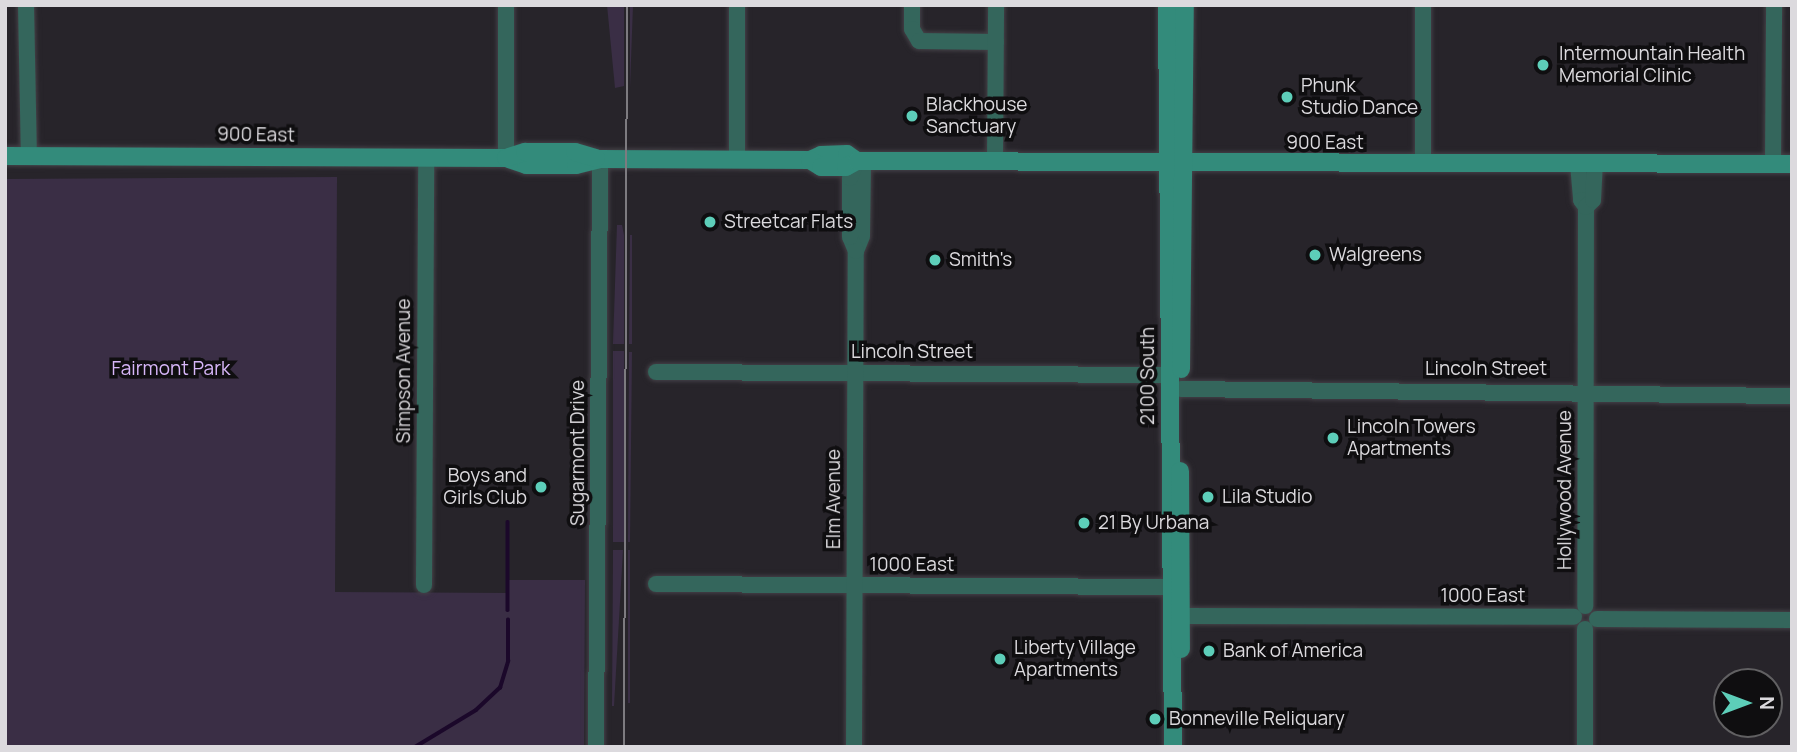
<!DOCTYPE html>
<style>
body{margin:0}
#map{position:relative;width:1797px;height:752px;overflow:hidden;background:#27242a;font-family:Manrope,sans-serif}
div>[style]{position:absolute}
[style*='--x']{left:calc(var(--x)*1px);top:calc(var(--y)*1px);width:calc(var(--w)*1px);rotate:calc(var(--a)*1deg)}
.green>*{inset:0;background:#3a2e45;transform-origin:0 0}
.stream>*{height:3.5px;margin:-1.75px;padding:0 1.75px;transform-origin:1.75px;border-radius:1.75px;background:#1b082a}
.roads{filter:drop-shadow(0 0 2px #444147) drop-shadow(0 0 2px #444147)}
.street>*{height:16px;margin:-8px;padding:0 8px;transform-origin:8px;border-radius:8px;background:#34665c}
.secondary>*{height:18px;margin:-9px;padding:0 9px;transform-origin:9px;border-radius:9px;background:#338b7b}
.tram>*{height:2px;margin:-1px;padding:0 1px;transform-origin:1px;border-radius:1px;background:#7d7b80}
.dots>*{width:19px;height:19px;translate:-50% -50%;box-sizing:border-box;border:4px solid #0f0e10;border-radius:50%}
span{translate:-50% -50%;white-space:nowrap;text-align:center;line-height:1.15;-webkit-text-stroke:7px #0f0e10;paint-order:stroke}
.poi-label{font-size:19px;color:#dcdade}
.left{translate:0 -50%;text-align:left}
.right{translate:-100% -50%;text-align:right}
.street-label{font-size:19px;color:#dcdade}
.park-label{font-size:19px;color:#d7b6f9}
.frame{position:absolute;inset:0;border:7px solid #dcdade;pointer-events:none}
.north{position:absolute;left:1713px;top:668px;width:70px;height:70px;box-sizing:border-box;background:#0f0e10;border:2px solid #616062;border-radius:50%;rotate:90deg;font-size:19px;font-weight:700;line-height:28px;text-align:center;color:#dcdade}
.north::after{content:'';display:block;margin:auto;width:24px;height:32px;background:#5dceb9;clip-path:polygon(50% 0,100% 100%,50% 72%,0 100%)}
</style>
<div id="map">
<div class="green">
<div style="clip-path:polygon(607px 5px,624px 5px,624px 86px,615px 88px)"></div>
<div style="clip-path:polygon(630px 5px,633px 5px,630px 88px)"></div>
<div style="clip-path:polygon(337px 177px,335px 592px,509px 593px,509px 580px,585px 580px,584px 747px,5px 747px,5px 179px)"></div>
<div style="clip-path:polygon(617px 225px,622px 225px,624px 235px,624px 344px,613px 344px)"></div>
<div style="clip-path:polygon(630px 235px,632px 235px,632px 344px,629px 344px)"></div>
<div style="left:613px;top:351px;width:11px;height:191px"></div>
<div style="clip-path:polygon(629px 352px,632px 352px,630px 542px,628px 542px)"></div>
<div style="clip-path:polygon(613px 550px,623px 550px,614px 706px,612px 706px)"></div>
<div style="left:628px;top:550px;width:2px;height:153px"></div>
</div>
<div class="stream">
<div style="--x:508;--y:522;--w:88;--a:90"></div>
<div style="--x:415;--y:747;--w:71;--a:-31.2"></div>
<div style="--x:476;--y:710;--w:33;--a:-43"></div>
<div style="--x:500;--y:688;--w:28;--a:-73"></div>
<div style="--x:508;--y:661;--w:41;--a:-90"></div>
</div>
<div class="roads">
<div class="street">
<div style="--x:26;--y:5;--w:151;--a:88.9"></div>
<div style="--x:912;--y:5;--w:24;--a:90"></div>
<div style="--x:912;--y:29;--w:14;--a:60"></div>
<div style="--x:919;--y:41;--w:77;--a:0.7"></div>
<div style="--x:506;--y:158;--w:153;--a:-90"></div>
<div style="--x:737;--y:160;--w:155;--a:-90"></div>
<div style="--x:995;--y:161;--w:156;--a:-89.6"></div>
<div style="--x:1423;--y:164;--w:159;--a:-90"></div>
<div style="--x:1578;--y:164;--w:36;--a:85"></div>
<div style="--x:1581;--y:200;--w:9;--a:54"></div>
<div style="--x:1586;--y:207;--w:399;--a:90.1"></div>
<div style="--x:1773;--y:164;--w:159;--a:-89.6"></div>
<div style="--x:1586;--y:207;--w:10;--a:-45"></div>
<div style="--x:1593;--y:200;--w:36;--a:-87"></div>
<div style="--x:856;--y:251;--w:16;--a:-68"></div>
<div style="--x:862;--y:236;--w:75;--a:-89.2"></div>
<div style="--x:656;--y:372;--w:513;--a:0.34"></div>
<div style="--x:1181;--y:389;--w:611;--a:0.66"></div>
<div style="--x:656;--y:584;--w:513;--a:0.34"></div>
<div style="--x:424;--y:585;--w:427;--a:-89.7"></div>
<div style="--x:1181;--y:616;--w:393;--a:0.1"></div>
<div style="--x:1597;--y:619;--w:195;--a:0.3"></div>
<div style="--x:1585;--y:629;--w:118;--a:90"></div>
<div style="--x:596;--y:747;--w:588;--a:-89.61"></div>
<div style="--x:854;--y:747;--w:496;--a:-89.8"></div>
<div style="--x:856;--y:251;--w:15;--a:-113"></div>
<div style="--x:850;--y:237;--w:59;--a:-90"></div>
<div style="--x:850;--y:178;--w:18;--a:-68"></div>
</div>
<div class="secondary">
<div style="--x:1167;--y:5;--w:742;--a:89.54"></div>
<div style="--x:5;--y:156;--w:501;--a:0.23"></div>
<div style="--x:506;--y:158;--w:21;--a:19"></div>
<div style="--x:526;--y:165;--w:50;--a:0"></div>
<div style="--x:576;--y:165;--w:25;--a:-14"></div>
<div style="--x:600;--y:159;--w:210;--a:0.3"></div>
<div style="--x:810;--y:160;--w:12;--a:-24"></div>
<div style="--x:821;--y:155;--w:26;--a:-2"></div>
<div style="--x:847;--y:154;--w:12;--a:35"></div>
<div style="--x:506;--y:158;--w:20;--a:-18"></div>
<div style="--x:525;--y:152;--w:50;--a:0"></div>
<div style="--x:575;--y:152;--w:22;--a:16"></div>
<div style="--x:810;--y:160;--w:13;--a:32"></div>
<div style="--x:821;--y:167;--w:25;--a:0"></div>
<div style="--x:846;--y:167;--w:13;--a:-29"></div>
<div style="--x:857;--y:161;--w:935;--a:0.18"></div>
<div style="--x:1181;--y:369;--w:364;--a:-89.4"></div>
<div style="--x:1180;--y:471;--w:178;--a:89.7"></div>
</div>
</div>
<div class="tram">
<div style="--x:624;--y:747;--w:742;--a:-89.77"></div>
</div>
<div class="dots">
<div style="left:1543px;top:65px;background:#5dceb9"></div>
<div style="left:1287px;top:97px;background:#5dceb9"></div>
<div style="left:912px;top:116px;background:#5dceb9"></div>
<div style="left:710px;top:222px;background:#5dceb9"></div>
<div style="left:1315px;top:255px;background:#5dceb9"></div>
<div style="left:935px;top:260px;background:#5dceb9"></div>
<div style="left:1333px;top:438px;background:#5dceb9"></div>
<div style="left:541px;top:487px;background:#5dceb9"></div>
<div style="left:1208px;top:497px;background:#5dceb9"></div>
<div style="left:1084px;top:523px;background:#5dceb9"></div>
<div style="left:1209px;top:651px;background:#5dceb9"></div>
<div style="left:1000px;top:659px;background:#5dceb9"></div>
<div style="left:1155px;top:719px;background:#5dceb9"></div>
</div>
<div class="poi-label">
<span class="left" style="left:1559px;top:65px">Intermountain Health<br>Memorial Clinic</span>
<span class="left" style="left:1301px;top:97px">Phunk<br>Studio Dance</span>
<span class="left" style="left:926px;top:116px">Blackhouse<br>Sanctuary</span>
<span class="left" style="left:724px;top:222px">Streetcar Flats</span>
<span class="left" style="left:1329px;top:255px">Walgreens</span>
<span class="left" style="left:949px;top:260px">Smith's</span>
<span class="left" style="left:1347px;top:438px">Lincoln Towers<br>Apartments</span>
<span class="right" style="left:527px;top:487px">Boys and<br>Girls Club</span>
<span class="left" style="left:1222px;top:497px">Lila Studio</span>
<span class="left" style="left:1098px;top:523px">21 By Urbana</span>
<span class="left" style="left:1014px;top:659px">Liberty Village<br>Apartments</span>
<span class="left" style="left:1223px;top:651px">Bank of America</span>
<span class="left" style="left:1169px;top:719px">Bonneville Reliquary</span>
</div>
<div class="street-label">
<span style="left:256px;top:135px;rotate:1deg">900 East</span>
<span style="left:1325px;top:143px">900 East</span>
<span style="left:912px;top:352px">Lincoln Street</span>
<span style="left:1486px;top:369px">Lincoln Street</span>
<span style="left:404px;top:371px;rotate:-90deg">Simpson Avenue</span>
<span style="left:1148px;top:376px;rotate:-90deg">2100 South</span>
<span style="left:578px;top:453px;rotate:-90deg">Sugarmont Drive</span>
<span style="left:1565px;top:490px;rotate:-90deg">Hollywood Avenue</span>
<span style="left:834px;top:499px;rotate:-90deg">Elm Avenue</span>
<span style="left:912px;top:565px">1000 East</span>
<span style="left:1483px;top:596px">1000 East</span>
</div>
<div class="park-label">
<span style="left:171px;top:369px">Fairmont Park</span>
</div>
<div class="frame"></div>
<div class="north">N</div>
</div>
